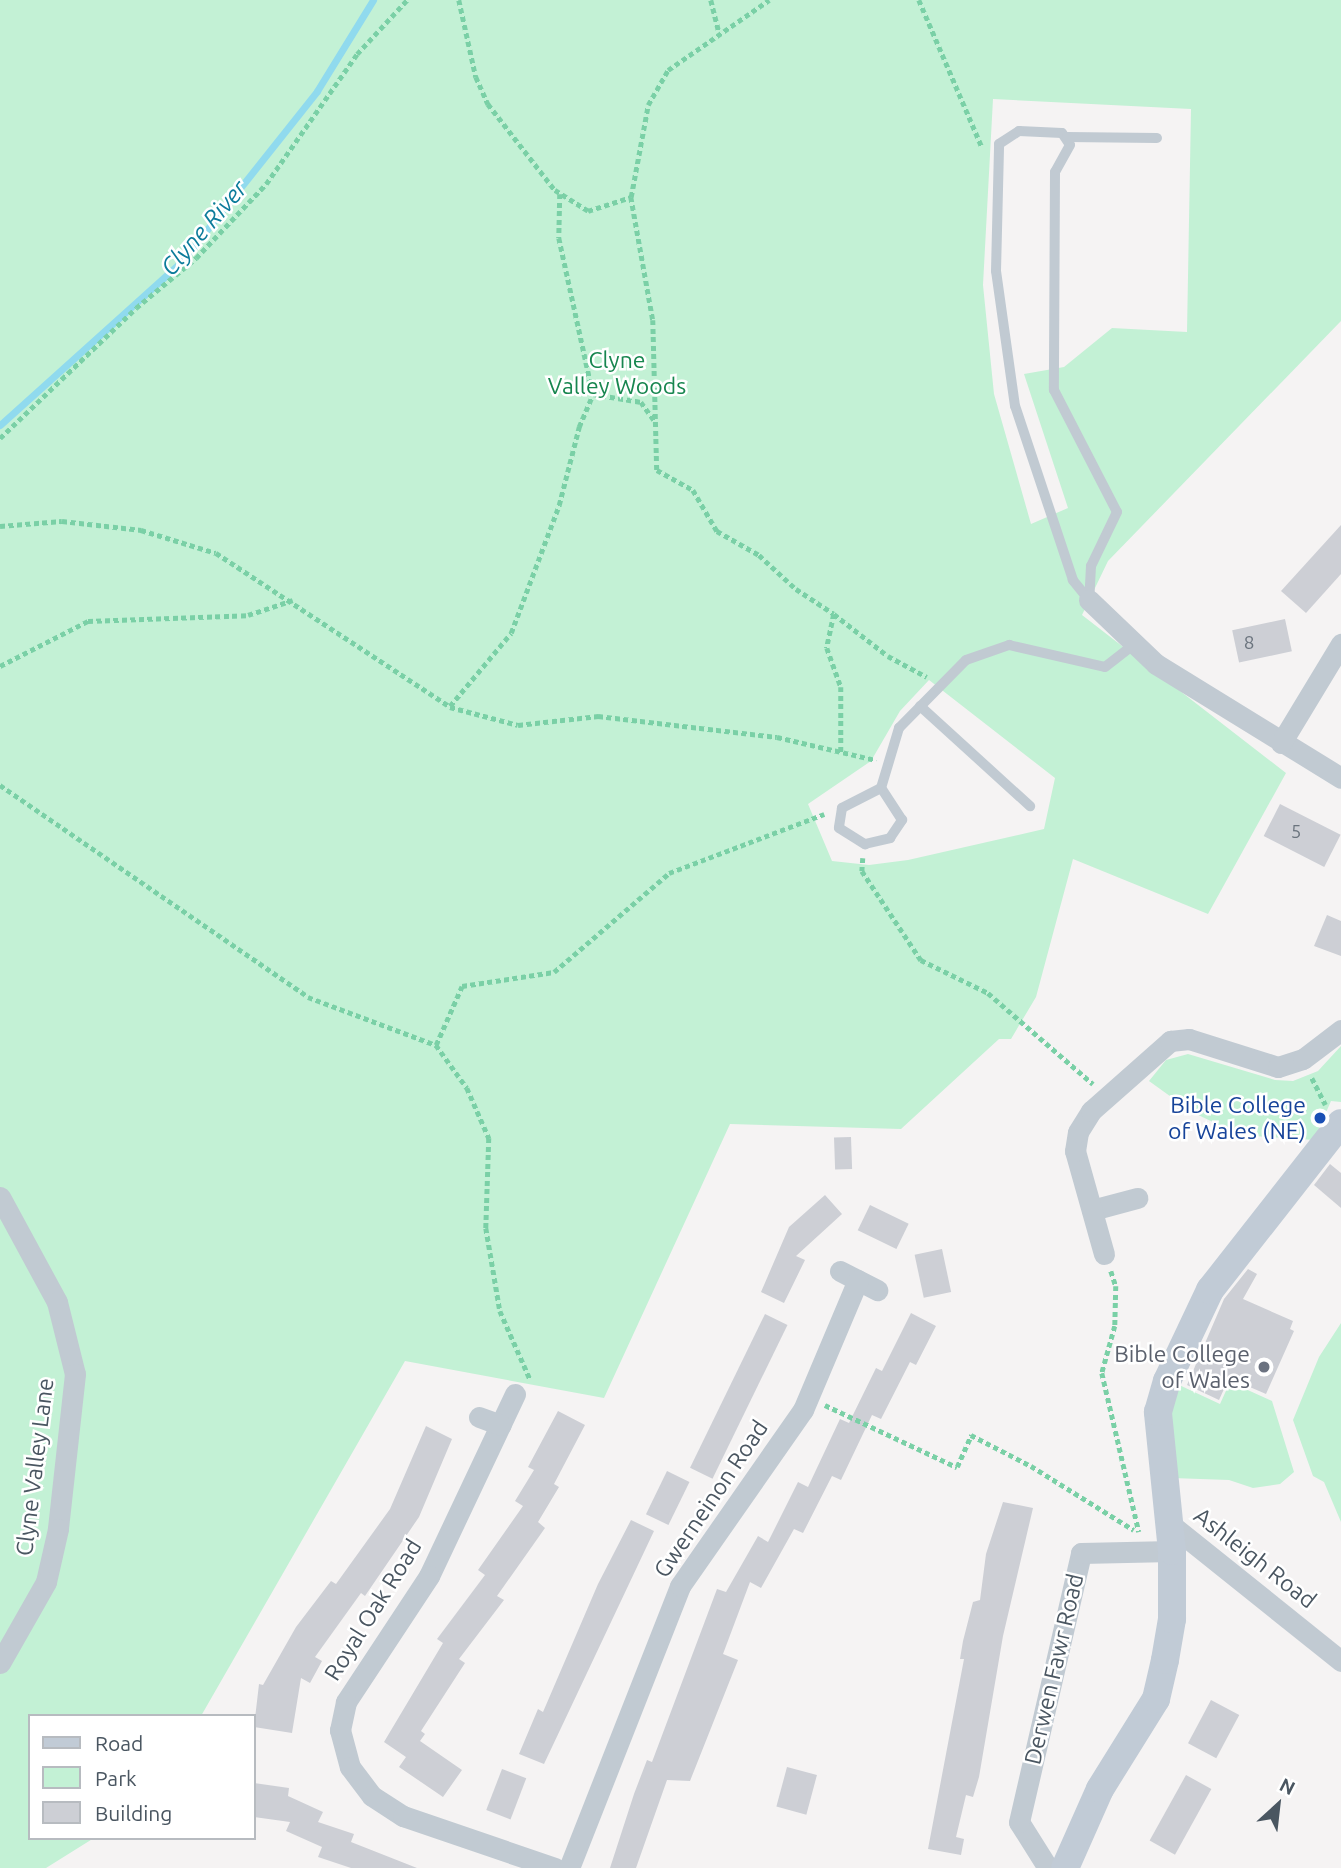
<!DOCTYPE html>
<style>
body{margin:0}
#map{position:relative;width:1341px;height:1868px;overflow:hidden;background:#f5f3f3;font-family:Ubuntu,sans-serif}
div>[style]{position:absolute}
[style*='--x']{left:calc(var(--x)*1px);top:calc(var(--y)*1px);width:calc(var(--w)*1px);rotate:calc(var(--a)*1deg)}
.green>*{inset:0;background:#c3f1d5}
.stream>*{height:7px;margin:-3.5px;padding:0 3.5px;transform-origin:3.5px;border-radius:3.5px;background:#90daee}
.building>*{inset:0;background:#cdcfd5;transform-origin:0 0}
.path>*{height:4.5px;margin-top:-2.25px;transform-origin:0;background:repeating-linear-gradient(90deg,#7ad0a6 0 5px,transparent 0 8.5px)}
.service>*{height:10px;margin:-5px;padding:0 5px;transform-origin:5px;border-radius:5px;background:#c1cad2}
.minor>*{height:21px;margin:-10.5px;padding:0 10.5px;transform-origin:10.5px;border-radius:10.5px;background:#c1cad2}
.secondary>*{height:28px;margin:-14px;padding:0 14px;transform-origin:14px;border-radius:14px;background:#c1cbd6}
.dots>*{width:19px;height:19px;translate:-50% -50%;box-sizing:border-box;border:4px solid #fff;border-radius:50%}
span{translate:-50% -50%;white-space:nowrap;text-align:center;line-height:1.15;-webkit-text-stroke:5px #fff;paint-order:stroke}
.number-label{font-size:19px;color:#6b747e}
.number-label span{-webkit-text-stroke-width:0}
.park-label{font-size:23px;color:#17864f}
.transit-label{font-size:23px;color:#164399}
.right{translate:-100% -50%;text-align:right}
.worship-label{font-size:23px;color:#5b616d}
.street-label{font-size:23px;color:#4a5661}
.water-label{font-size:24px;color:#0c7c9b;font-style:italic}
.legend{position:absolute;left:28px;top:1714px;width:228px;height:126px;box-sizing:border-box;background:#fff;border:2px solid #b7bbc0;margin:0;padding:9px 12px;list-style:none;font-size:21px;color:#4a5661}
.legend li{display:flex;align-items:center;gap:14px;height:35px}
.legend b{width:35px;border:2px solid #b7bbc0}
.north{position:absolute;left:1243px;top:1770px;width:70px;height:70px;-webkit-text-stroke:5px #fff;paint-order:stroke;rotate:27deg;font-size:19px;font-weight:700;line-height:28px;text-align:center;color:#4a5661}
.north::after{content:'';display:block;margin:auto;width:24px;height:32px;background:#4a5661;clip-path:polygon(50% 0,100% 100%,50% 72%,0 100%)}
</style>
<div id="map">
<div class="green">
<div style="clip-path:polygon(evenodd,0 0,1341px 0,1341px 321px,1108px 561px,1082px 615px,1286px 773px,1208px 914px,1073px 859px,1036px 997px,1011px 1039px,999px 1039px,901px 1129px,730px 1124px,604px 1398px,405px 1361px,201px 1716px,30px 1716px,30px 1838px,94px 1838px,46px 1868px,0 1868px,0 0,993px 99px,1191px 109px,1187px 332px,1112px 328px,1064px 367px,1024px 374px,1068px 508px,1031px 524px,994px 394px,983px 285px,993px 99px,0 0,929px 680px,1055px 778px,1044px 829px,908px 860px,869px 865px,832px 861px,808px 804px,871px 761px,900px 711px,929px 680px)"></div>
<div style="clip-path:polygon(1341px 1046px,1341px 1102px,1331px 1101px,1314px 1140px,1240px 1135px,1192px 1112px,1149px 1081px,1166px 1060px,1188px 1054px,1275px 1080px,1293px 1081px,1318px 1071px)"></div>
<div style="clip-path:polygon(1341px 1323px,1341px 1522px,1324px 1482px,1313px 1476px,1293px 1420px,1319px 1357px)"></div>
<div style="clip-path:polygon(1230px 1382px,1272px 1401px,1294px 1472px,1280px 1484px,1253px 1488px,1229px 1480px,1172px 1478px,1170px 1402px,1177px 1384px,1220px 1404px)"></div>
</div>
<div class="stream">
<div style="--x:0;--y:425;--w:245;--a:-42"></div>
<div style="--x:182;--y:261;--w:217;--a:-51.5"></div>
<div style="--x:317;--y:91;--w:107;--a:-58.4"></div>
</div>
<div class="building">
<div style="clip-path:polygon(1341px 525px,1341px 574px,1306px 613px,1281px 591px)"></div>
<div style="left:1285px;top:619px;width:33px;height:54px;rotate:78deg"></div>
<div style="left:1280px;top:804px;width:68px;height:36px;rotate:27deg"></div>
<div style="clip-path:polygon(1327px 915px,1341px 921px,1341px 956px,1314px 946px)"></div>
<div style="left:851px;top:1137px;width:32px;height:17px;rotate:88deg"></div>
<div style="clip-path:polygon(1330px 1164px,1341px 1173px,1341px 1208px,1314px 1185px)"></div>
<div style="clip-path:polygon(825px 1195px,842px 1214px,796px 1256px,805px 1260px,784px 1303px,761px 1292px,789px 1227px)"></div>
<div style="left:870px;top:1205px;width:43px;height:28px;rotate:26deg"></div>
<div style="left:942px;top:1249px;width:44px;height:28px;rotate:78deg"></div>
<div style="clip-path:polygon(1248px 1269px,1257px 1274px,1243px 1299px,1293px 1321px,1290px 1329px,1294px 1331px,1266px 1394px,1229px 1378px,1219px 1400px,1187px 1385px,1224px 1299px)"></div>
<div style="clip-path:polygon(911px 1313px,936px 1326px,916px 1365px,910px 1362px,881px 1419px,872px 1415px,841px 1480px,832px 1476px,803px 1533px,794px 1529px,761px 1588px,750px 1582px,723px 1654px,738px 1660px,690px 1781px,667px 1780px,636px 1868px,610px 1868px,634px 1794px,647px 1760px,652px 1762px,717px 1589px,726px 1592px,758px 1536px,768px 1542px,798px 1482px,808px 1487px,840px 1419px,849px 1423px,876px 1368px,882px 1371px)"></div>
<div style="left:765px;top:1314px;width:25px;height:171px;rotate:26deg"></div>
<div style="clip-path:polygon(558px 1411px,585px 1425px,554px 1484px,559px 1487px,538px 1522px,545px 1528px,497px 1596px,504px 1600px,459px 1659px,465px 1663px,421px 1731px,425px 1734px,420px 1741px,462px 1770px,443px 1797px,399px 1767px,406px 1757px,384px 1742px,443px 1643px,437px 1639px,485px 1575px,478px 1570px,523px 1506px,515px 1501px,534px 1470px,528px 1467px)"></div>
<div style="clip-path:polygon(426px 1426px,452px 1439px,419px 1517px,365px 1596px,361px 1593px,315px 1657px,322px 1661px,310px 1683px,301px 1678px,292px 1733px,254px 1727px,259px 1684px,263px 1685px,296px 1627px,331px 1581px,336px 1584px,390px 1509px)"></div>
<div style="left:667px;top:1471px;width:25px;height:48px;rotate:26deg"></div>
<div style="clip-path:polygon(1003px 1502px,1033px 1508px,1003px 1636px,979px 1777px,973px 1797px,966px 1795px,956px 1837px,964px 1839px,961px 1855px,928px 1849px,964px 1659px,960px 1659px,963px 1641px,973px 1602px,980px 1600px,986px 1554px)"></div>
<div style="clip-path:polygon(631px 1520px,654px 1531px,544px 1764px,519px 1754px,538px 1709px,543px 1712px,598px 1584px)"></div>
<div style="left:1211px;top:1700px;width:32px;height:49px;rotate:28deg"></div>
<div style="left:787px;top:1767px;width:31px;height:41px;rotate:15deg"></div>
<div style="left:502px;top:1769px;width:26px;height:44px;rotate:21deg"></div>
<div style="left:1186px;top:1775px;width:29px;height:75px;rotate:29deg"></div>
<div style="clip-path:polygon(254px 1783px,289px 1788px,288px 1796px,323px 1812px,318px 1822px,354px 1834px,351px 1842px,417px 1868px,351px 1868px,318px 1857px,322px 1847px,286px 1831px,290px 1822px,254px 1817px)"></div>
</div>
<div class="path">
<div style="--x:459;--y:0;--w:79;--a:77.6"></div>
<div style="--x:476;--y:77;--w:30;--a:66"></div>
<div style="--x:488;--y:104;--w:109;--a:52.1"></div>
<div style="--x:555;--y:190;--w:39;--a:32"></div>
<div style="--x:588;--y:211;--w:45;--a:-18"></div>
<div style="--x:631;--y:197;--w:94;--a:-79.5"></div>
<div style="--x:648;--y:105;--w:40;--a:-60.3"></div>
<div style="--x:668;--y:70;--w:123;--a:-34.7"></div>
<div style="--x:711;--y:0;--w:32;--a:76"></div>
<div style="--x:919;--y:0;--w:160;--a:66.8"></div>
<div style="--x:560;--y:194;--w:44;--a:91.3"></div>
<div style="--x:559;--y:238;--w:160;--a:77.7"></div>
<div style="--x:631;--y:197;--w:125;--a:79.9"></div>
<div style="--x:653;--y:320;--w:150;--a:88.5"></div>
<div style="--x:657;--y:470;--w:41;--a:29.1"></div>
<div style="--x:693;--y:490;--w:48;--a:59.7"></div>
<div style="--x:717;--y:531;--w:48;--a:29.7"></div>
<div style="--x:759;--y:555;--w:50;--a:42.6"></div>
<div style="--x:796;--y:589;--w:45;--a:33.3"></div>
<div style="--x:834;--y:614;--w:35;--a:102"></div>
<div style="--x:827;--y:648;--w:41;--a:70.3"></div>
<div style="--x:841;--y:687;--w:65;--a:90"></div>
<div style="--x:0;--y:438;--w:188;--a:-43.7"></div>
<div style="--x:136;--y:308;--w:78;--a:-39.8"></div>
<div style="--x:196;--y:258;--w:102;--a:-46.6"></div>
<div style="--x:266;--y:184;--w:159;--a:-55"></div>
<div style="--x:357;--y:54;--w:74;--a:-47.2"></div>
<div style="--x:0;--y:526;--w:62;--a:-4.6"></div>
<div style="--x:62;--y:521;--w:80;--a:6.5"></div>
<div style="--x:141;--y:530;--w:78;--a:17"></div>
<div style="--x:216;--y:553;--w:280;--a:33.3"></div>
<div style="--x:450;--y:707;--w:70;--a:14.8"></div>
<div style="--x:518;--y:725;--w:81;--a:-6.4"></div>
<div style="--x:598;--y:716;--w:180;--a:6.7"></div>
<div style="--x:777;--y:737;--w:102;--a:13.1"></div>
<div style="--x:834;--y:614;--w:68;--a:37.9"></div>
<div style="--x:888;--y:656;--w:44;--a:28.3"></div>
<div style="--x:0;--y:666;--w:99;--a:-27.1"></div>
<div style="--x:88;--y:621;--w:160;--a:-2.1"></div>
<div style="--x:248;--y:615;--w:47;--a:-18.4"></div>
<div style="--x:450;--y:706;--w:95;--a:-50.1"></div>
<div style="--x:511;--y:633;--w:137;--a:-69.4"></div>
<div style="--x:559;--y:505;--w:81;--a:-75.6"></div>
<div style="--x:579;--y:427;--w:36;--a:-67"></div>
<div style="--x:593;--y:394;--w:49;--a:9.5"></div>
<div style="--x:641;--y:402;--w:26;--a:54"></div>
<div style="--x:0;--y:785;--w:374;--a:34.5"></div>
<div style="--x:308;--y:997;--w:137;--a:20.6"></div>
<div style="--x:436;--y:1045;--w:53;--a:54.2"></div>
<div style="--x:467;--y:1088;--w:55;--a:66.3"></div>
<div style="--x:489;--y:1138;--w:90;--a:91.9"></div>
<div style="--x:486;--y:1228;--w:84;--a:80.4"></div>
<div style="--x:500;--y:1311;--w:74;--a:66.2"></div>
<div style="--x:863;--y:858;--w:13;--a:94"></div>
<div style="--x:862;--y:871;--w:107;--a:56.5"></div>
<div style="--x:921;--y:960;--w:75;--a:26.2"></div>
<div style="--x:988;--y:993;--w:139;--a:40.9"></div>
<div style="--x:436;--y:1045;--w:64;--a:-66.2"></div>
<div style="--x:462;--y:986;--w:93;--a:-8.7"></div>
<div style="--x:554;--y:972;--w:152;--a:-40.7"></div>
<div style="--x:669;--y:873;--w:166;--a:-20.8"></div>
<div style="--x:1312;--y:1078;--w:30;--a:63"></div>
<div style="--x:1111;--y:1271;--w:16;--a:72"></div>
<div style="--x:1116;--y:1286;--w:40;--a:91.4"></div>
<div style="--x:1115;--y:1326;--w:49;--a:105.5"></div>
<div style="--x:1102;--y:1373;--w:163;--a:76.9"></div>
<div style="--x:825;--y:1405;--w:146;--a:25.2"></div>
<div style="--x:957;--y:1467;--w:35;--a:-66"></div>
<div style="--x:971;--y:1435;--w:68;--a:27.3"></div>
<div style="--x:1031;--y:1466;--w:121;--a:31.9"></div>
</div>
<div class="service">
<div style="--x:1019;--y:131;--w:43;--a:2.7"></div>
<div style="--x:1062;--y:133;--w:14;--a:56"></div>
<div style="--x:1070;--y:145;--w:31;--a:119"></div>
<div style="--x:1055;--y:172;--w:218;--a:90.3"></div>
<div style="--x:1054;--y:390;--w:137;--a:62.7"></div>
<div style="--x:1117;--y:512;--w:60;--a:115.7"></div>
<div style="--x:1091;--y:566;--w:34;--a:93"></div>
<div style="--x:1089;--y:600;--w:26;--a:-129"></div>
<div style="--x:1073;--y:580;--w:183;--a:-108.4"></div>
<div style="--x:1015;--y:406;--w:136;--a:-98"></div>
<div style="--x:996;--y:271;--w:127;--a:-88.6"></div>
<div style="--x:999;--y:144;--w:24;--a:-33"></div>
<div style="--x:1067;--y:137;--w:90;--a:0.6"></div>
<div style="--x:920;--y:706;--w:149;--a:42.3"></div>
<div style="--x:881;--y:788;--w:44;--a:152.9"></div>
<div style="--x:842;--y:808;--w:20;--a:99"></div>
<div style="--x:839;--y:828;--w:31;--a:32"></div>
<div style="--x:865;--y:844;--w:26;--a:-13"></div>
<div style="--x:890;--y:838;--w:22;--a:-56"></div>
<div style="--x:902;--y:820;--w:38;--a:-123"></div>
<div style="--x:881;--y:788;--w:63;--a:-73.3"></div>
<div style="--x:899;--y:728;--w:95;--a:-45.4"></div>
<div style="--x:966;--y:660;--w:46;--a:-19.2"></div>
<div style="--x:1009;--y:645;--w:98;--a:12.9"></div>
<div style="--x:1105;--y:667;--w:37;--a:-38"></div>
</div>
<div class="minor">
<div style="--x:1089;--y:600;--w:93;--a:43.7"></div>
<div style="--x:1156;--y:664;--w:217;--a:31.6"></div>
<div style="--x:1281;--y:743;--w:116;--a:-58.8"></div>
<div style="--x:0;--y:1197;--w:119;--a:61.5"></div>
<div style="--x:57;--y:1302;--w:74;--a:76"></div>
<div style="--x:75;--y:1374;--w:156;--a:96.3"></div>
<div style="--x:58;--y:1529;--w:54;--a:102.8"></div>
<div style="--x:46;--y:1582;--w:93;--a:119.6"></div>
<div style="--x:1092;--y:1210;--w:47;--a:-14.9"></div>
<div style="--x:1104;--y:1254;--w:107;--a:-105.7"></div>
<div style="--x:1075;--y:1151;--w:19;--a:-81"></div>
<div style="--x:1078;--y:1132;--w:25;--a:-58"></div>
<div style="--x:1091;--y:1111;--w:106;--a:-41.5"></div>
<div style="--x:1170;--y:1041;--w:19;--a:-6"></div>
<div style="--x:1189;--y:1039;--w:93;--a:17.5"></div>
<div style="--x:1278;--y:1067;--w:26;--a:-18"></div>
<div style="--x:1303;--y:1059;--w:48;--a:-37.3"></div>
<div style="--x:840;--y:1271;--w:42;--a:27.2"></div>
<div style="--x:515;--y:1394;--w:201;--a:115.3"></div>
<div style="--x:429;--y:1576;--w:151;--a:123.4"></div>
<div style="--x:346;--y:1702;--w:29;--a:102"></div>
<div style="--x:340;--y:1730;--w:38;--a:75"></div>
<div style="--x:350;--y:1767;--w:36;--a:53"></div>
<div style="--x:372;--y:1796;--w:37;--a:33"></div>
<div style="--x:403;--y:1816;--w:161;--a:18.9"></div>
<div style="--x:479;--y:1417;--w:23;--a:20"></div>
<div style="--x:1170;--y:1524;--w:219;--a:38.7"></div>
<div style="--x:569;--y:1868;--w:303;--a:-68.5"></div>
<div style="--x:680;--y:1586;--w:215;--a:-55.1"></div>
<div style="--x:803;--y:1410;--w:141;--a:-67.1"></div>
<div style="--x:1048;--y:1868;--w:54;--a:-122.2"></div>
<div style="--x:1019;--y:1822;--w:276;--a:-77"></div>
<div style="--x:1081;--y:1553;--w:91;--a:-1.3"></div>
</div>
<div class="secondary">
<div style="--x:1065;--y:1868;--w:86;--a:-66.1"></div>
<div style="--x:1100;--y:1789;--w:106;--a:-58.1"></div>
<div style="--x:1156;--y:1699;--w:40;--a:-77"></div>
<div style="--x:1165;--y:1660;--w:42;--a:-80.3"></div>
<div style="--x:1172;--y:1619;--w:68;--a:-90"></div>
<div style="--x:1172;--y:1551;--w:140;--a:-95.8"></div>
<div style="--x:1158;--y:1412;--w:32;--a:-74"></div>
<div style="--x:1167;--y:1381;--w:101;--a:-64.7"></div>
<div style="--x:1210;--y:1290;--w:212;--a:-51.9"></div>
</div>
<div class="dots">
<div style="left:1320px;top:1118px;background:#1a4fb4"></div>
<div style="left:1264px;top:1367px;background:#6b7280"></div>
</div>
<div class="number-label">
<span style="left:1249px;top:643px">8</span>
<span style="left:1296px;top:832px">5</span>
</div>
<div class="park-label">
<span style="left:617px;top:373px">Clyne<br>Valley Woods</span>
</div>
<div class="transit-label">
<span class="right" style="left:1306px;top:1118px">Bible College<br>of Wales (NE)</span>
</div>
<div class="worship-label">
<span class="right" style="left:1250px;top:1367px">Bible College<br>of Wales</span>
</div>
<div class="street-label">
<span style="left:35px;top:1467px;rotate:-83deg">Clyne Valley Lane</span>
<span style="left:711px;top:1499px;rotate:-56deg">Gwerneinon Road</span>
<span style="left:1255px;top:1558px;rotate:38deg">Ashleigh Road</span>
<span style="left:373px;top:1610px;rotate:-58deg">Royal Oak Road</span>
<span style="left:1054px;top:1669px;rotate:-77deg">Derwen Fawr Road</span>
</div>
<div class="water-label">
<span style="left:204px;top:228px;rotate:-49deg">Clyne River</span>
</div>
<ul class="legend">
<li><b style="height:9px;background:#c1cbd6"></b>Road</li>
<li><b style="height:19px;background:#c3f1d5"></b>Park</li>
<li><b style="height:19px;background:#cdcfd5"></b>Building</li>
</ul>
<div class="north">N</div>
</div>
